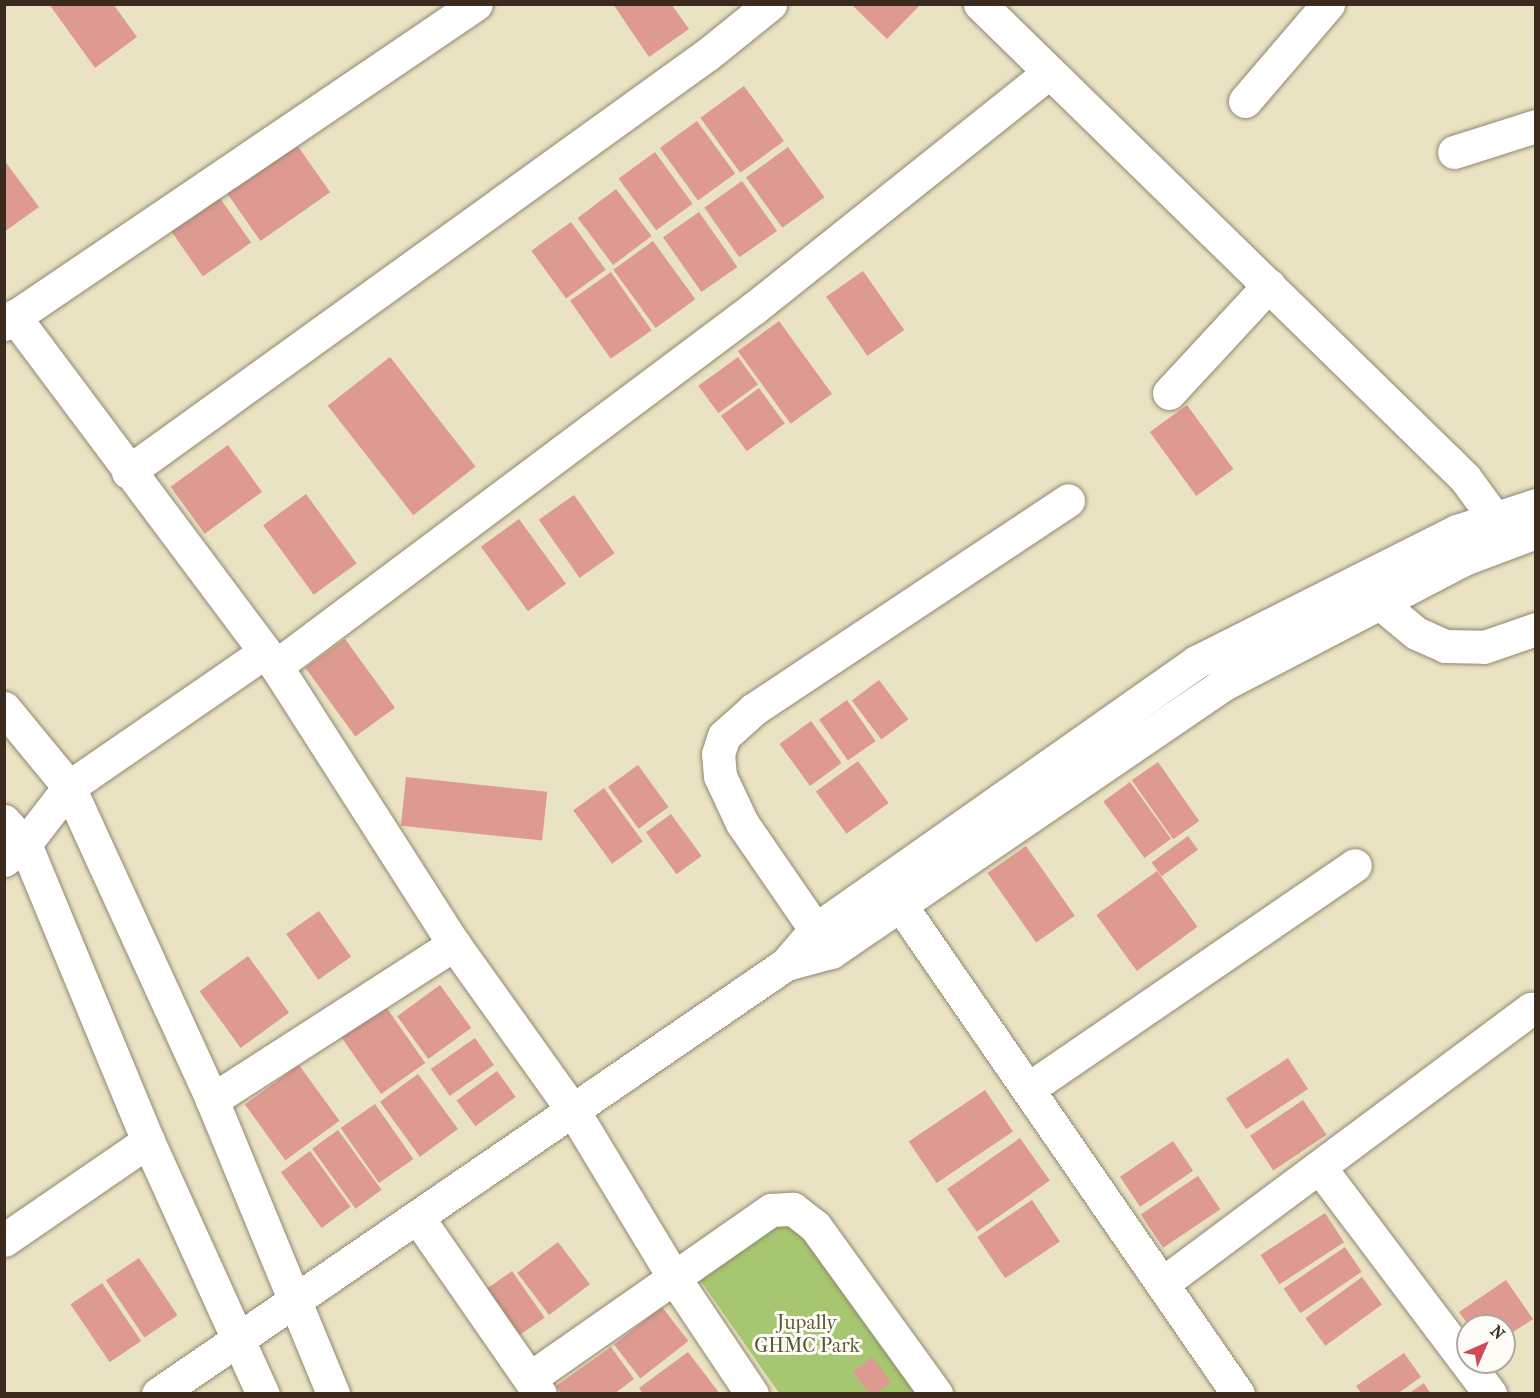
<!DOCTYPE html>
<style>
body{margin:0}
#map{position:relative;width:1540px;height:1398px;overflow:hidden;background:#e9e3c3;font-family:"IM FELL French Canon",serif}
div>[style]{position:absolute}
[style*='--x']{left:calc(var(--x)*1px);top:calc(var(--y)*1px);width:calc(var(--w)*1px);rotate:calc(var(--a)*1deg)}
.green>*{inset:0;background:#a6c770}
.building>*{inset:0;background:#de9a91;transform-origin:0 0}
.roads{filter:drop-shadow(0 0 2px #928670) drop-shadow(0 0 2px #928670)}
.minor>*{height:33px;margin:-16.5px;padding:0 16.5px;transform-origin:16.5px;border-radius:16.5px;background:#fff}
span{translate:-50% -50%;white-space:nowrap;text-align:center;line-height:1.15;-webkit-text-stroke:6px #fdfcf7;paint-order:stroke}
.park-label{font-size:20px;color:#5b5937}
.frame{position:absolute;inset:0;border:6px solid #3b2a1e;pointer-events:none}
.north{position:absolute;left:1456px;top:1314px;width:60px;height:60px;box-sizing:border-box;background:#fdfcf7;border:2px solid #afa8a0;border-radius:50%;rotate:45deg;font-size:16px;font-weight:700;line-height:24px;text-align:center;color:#3b2a1e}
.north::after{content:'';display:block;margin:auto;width:21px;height:27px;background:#d1495b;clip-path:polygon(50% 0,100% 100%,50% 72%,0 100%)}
</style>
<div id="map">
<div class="green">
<div style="clip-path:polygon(791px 1208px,919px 1393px,779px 1393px,696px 1274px)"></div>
</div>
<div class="building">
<div style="clip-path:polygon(49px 4px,113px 4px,137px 37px,95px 68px)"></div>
<div style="clip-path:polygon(613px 4px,671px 4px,689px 29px,649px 57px)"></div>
<div style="clip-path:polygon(851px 4px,921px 4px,887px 39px)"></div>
<div style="left:744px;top:86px;width:68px;height:54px;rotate:54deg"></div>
<div style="left:697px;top:121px;width:65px;height:46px;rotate:54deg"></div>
<div style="left:290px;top:135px;width:70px;height:85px;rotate:55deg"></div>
<div style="left:788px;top:147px;width:62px;height:52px;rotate:54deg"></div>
<div style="left:655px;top:152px;width:64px;height:45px;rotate:54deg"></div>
<div style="clip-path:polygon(4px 160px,39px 207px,4px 232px)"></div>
<div style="left:742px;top:181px;width:61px;height:46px;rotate:55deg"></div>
<div style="left:616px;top:189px;width:59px;height:48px;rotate:53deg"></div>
<div style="left:215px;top:191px;width:63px;height:59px;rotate:55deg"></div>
<div style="left:699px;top:212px;width:67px;height:44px;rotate:55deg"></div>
<div style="left:571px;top:222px;width:59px;height:49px;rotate:54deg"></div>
<div style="left:653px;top:241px;width:72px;height:49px;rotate:54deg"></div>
<div style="left:863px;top:271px;width:72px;height:45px;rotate:55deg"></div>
<div style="left:611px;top:272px;width:71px;height:50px;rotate:55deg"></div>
<div style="left:779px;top:321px;width:90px;height:51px;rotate:54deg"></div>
<div style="left:390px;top:357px;width:139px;height:79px;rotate:52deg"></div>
<div style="left:738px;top:357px;width:34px;height:49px;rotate:54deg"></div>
<div style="left:759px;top:388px;width:44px;height:47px;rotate:54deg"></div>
<div style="left:1187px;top:405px;width:79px;height:46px;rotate:54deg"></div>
<div style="left:228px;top:445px;width:58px;height:71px;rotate:54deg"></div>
<div style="left:306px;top:494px;width:86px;height:53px;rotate:54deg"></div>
<div style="left:574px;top:495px;width:71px;height:43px;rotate:55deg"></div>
<div style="left:519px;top:519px;width:80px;height:47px;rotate:54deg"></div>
<div style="left:345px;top:639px;width:85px;height:49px;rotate:54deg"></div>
<div style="left:879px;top:680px;width:49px;height:34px;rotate:53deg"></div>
<div style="left:847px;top:700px;width:50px;height:34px;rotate:55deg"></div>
<div style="left:811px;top:721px;width:52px;height:39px;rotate:54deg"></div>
<div style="left:858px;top:761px;width:52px;height:52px;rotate:54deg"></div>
<div style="left:1158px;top:762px;width:72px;height:32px;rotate:55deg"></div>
<div style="left:638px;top:765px;width:52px;height:37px;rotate:54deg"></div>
<div style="left:406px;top:777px;width:142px;height:49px;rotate:6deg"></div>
<div style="left:1130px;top:782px;width:70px;height:33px;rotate:54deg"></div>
<div style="left:604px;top:788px;width:66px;height:38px;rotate:54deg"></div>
<div style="left:671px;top:814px;width:52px;height:31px;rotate:54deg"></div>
<div style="left:1188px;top:836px;width:17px;height:45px;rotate:54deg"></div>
<div style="left:1026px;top:846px;width:85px;height:47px;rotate:55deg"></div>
<div style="left:1157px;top:871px;width:69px;height:75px;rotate:54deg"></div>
<div style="left:319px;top:911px;width:56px;height:40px;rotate:55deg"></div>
<div style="left:248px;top:956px;width:70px;height:60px;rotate:54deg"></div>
<div style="left:440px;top:985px;width:53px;height:53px;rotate:54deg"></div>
<div style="left:384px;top:1004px;width:72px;height:54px;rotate:55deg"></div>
<div style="left:475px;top:1038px;width:33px;height:54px;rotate:55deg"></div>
<div style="left:1288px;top:1058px;width:37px;height:74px;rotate:57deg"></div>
<div style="left:299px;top:1065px;width:69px;height:67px;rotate:54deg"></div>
<div style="left:497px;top:1071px;width:32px;height:50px;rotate:54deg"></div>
<div style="left:418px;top:1074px;width:68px;height:47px;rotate:54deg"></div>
<div style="left:985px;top:1090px;width:50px;height:92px;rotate:56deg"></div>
<div style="left:1303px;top:1100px;width:42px;height:64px;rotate:56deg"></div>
<div style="left:375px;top:1104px;width:67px;height:42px;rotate:55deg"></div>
<div style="left:338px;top:1130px;width:74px;height:32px;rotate:54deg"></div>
<div style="left:1020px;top:1138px;width:52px;height:89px;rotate:55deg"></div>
<div style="left:1173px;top:1141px;width:36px;height:64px;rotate:56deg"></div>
<div style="left:310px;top:1151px;width:69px;height:36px;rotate:54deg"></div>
<div style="left:1198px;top:1176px;width:40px;height:69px;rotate:56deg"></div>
<div style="left:1032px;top:1200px;width:50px;height:66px;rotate:56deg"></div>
<div style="left:1325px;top:1213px;width:35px;height:77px;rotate:57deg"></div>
<div style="left:558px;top:1242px;width:53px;height:51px;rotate:53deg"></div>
<div style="left:1345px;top:1247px;width:30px;height:74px;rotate:56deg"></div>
<div style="left:139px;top:1258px;width:69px;height:40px;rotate:56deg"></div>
<div style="left:512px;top:1271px;width:57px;height:33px;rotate:55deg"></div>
<div style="left:1362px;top:1277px;width:34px;height:70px;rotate:54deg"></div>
<div style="clip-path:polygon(1506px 1280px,1533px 1319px,1504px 1338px,1504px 1326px,1469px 1326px,1459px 1312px)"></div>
<div style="left:102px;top:1283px;width:70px;height:38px;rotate:56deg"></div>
<div style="left:662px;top:1307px;width:43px;height:61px;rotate:52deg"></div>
<div style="clip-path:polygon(611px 1347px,634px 1379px,614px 1394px,562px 1394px,556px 1386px)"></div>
<div style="clip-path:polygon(688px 1352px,720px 1394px,643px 1394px,639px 1388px)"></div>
<div style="clip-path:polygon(1404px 1353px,1421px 1377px,1397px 1394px,1362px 1394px,1356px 1386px)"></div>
<div style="clip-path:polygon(872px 1357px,891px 1382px,876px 1394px,870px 1394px,853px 1372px)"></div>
<div style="clip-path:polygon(1424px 1383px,1431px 1394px,1408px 1394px)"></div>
</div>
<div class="roads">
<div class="minor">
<div style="--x:980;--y:4;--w:678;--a:44.34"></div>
<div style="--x:1465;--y:478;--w:51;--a:53.8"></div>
<div style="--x:1495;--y:519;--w:20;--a:66"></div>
<div style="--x:1245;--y:101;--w:128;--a:-49.4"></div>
<div style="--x:1454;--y:152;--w:86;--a:-17.6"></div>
<div style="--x:14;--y:316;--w:437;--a:53.2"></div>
<div style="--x:276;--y:666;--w:330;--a:57.4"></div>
<div style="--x:454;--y:944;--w:206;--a:54.5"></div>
<div style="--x:574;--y:1112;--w:192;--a:58.9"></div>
<div style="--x:673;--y:1276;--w:142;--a:56.2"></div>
<div style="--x:4;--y:324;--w:570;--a:-34.14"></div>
<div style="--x:1169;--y:393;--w:147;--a:-47.2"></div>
<div style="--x:128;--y:472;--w:715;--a:-35.78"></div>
<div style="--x:708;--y:54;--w:80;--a:-38.9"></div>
<div style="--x:1380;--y:603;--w:47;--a:39.8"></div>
<div style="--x:1416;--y:633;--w:32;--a:24"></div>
<div style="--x:1445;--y:646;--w:39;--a:1"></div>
<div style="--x:1484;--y:647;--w:55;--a:-19.1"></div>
<div style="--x:276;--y:666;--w:597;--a:-36.83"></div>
<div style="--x:754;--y:308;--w:376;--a:-38.6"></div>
<div style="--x:4;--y:708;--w:102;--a:50.6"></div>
<div style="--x:69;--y:787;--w:344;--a:65.4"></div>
<div style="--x:212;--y:1100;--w:318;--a:67.6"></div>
<div style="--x:4;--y:821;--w:31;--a:48"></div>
<div style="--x:25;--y:844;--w:321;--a:67.5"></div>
<div style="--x:148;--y:1141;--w:278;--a:65.6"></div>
<div style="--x:4;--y:860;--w:26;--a:-37"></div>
<div style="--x:25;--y:844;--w:72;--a:-52.3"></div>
<div style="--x:69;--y:787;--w:238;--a:-34.6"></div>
<div style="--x:888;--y:887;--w:616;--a:55.38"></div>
<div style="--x:828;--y:948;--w:152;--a:-124.5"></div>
<div style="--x:742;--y:823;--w:52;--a:-115.1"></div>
<div style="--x:720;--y:776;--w:22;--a:-95"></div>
<div style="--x:718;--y:754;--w:19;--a:-72"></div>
<div style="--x:724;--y:736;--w:40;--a:-42"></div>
<div style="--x:754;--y:709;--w:377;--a:-33.6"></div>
<div style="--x:786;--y:964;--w:47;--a:-14.9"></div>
<div style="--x:831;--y:952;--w:473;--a:-34.3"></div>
<div style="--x:1222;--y:685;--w:273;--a:-27.5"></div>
<div style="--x:1464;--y:559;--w:77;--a:-20.6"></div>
<div style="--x:1028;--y:1089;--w:396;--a:-34.4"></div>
<div style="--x:212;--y:1100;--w:288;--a:-32.8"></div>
<div style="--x:1320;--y:1168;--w:283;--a:53"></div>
<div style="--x:418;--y:1218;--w:214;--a:55.3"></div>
<div style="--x:4;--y:1240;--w:175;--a:-34.5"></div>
<div style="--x:1163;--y:1283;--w:459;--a:-36.7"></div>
<div style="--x:530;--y:1378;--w:294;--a:-34.9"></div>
<div style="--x:771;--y:1210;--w:22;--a:-3"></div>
<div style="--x:793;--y:1209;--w:28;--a:38"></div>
<div style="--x:815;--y:1226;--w:207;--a:54.2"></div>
<div style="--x:158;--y:1394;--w:761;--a:-34.4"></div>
<div style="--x:786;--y:964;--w:45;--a:-49.5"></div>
<div style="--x:815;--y:930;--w:466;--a:-35.1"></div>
<div style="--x:1196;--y:662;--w:292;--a:-26.7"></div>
<div style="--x:1457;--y:531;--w:83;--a:-18.2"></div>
</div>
</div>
<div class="park-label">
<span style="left:807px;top:1334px">Jupally<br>GHMC Park</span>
</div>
<div class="frame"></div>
<div class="north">N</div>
</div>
